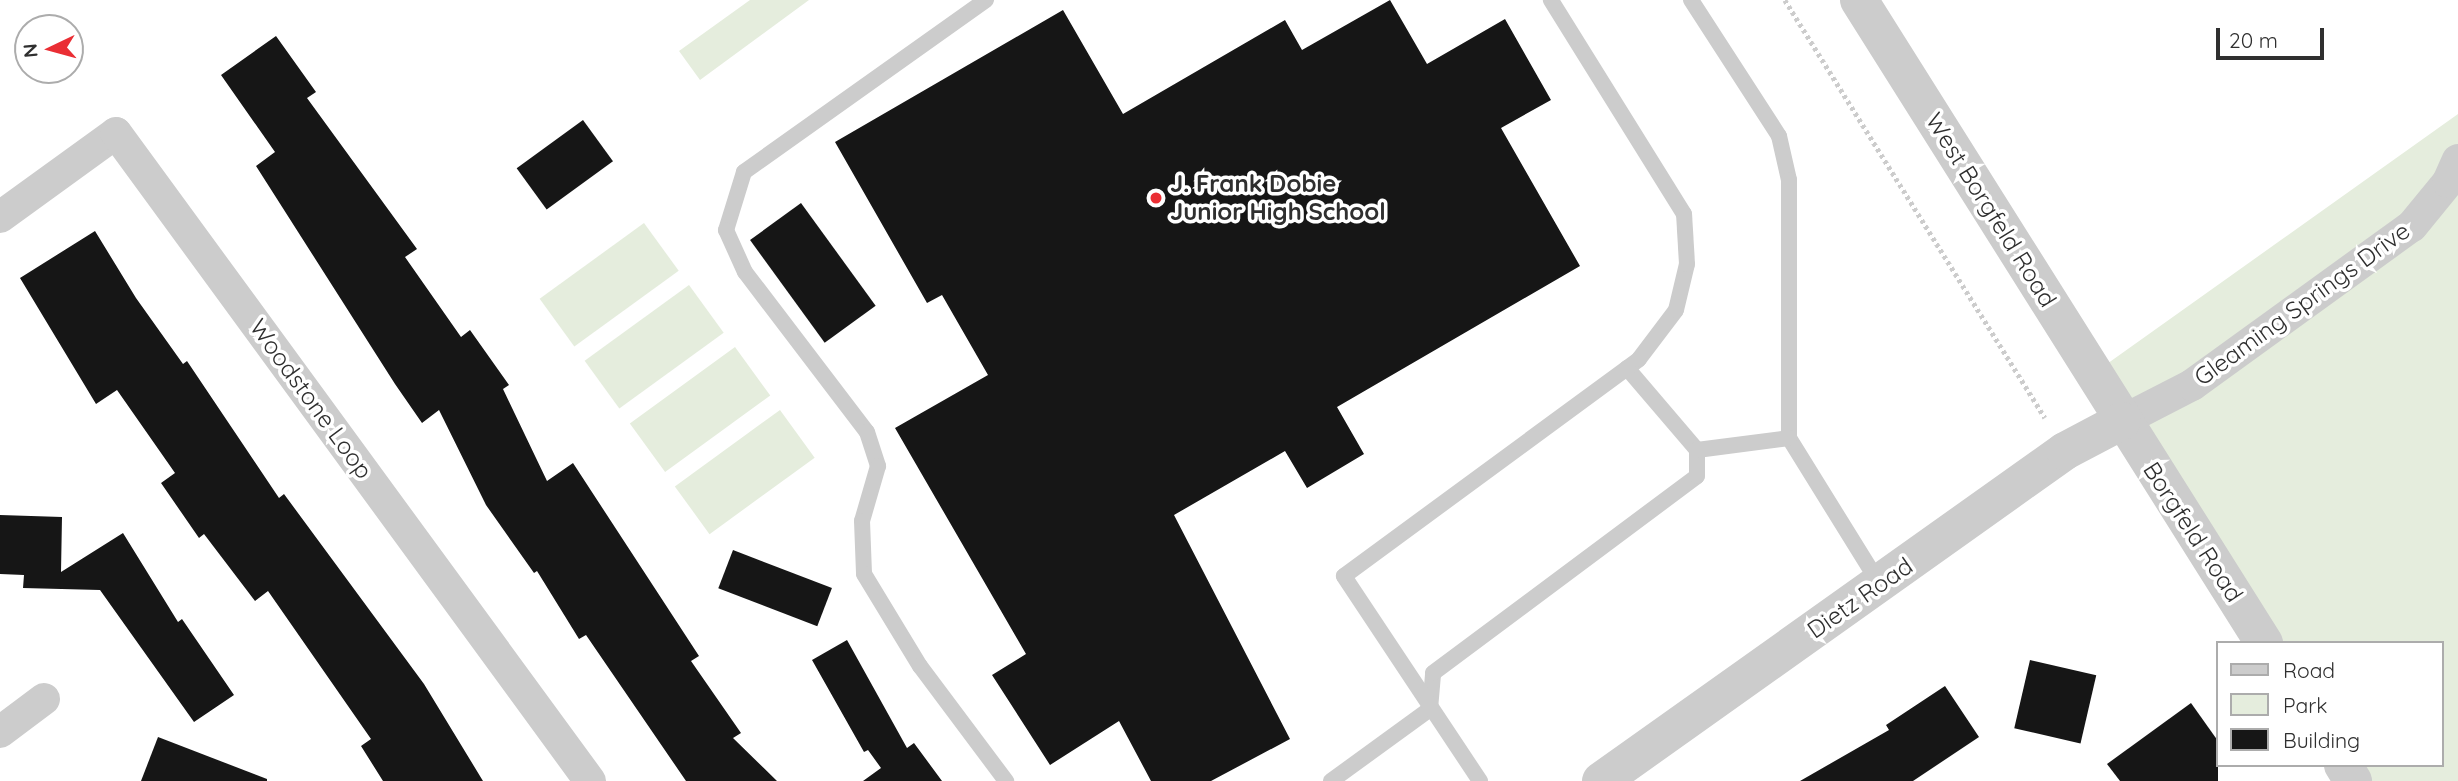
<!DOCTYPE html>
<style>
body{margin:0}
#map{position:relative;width:2458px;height:781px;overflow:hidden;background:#fff;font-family:Quicksand,sans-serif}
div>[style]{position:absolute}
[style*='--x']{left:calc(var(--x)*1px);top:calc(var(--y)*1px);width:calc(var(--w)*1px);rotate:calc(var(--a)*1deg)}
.green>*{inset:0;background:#e5eddd;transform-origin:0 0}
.building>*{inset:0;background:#161616;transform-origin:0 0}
.path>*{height:4.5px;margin-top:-2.25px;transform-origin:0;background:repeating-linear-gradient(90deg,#ccc 0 3.5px,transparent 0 7px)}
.service>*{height:16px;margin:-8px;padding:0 8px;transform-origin:8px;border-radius:8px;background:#ccc}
.minor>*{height:32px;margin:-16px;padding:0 16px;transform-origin:16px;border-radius:16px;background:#ccc}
.tertiary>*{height:38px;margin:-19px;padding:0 19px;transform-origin:19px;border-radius:19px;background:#ccc}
.dots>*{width:19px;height:19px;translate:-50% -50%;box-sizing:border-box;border:4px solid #fff;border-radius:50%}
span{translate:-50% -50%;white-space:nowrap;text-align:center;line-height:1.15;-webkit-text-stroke:7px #fff;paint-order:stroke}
.poi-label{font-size:24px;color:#2f2f2f;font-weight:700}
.left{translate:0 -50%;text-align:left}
.street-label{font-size:24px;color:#2f2f2f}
.legend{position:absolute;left:2216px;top:641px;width:228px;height:126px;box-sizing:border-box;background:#fff;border:2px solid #acacac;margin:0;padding:9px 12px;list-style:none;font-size:21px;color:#2f2f2f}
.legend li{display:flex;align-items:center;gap:14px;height:35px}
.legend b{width:35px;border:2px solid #acacac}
.north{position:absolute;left:14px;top:14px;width:70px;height:70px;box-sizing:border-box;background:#fff;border:2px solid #acacac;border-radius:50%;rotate:265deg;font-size:19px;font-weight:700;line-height:28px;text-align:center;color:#2f2f2f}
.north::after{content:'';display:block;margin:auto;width:24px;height:32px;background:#ea2e34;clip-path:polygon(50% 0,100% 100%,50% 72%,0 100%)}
.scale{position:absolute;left:2216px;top:28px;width:108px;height:32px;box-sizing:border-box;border:4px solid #2f2f2f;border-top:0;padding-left:9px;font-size:21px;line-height:24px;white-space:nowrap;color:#2f2f2f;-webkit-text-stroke:5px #fff;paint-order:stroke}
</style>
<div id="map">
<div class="green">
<div style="clip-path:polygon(750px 0,809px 0,700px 80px,679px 51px)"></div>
<div style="clip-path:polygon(2458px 114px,2458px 781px,2353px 781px,2343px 765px,2442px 765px,2442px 643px,2264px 643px,2097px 371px)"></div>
<div style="left:644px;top:223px;width:59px;height:129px;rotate:54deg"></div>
<div style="left:689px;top:285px;width:59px;height:129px;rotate:54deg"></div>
<div style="left:735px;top:347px;width:60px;height:130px;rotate:54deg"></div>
<div style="left:780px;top:410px;width:59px;height:130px;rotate:54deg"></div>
</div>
<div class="building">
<div style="clip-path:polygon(1390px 0,1427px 64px,1505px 19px,1551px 100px,1501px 128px,1580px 266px,1337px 407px,1364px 454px,1307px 488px,1285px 451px,1174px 515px,1290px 739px,1211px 781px,1151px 781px,1119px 721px,1050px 765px,992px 675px,1026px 654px,895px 428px,988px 375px,942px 295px,927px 303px,835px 142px,1063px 10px,1123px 114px,1285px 20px,1302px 50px)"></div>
<div style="clip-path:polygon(276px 36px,316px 92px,307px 98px,417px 249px,405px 257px,461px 337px,470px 330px,509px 385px,503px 389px,547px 481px,573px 463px,699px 656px,691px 661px,741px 733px,733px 738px,777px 781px,686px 781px,586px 635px,579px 639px,537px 571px,534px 573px,486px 505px,439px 410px,422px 423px,395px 384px,256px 166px,275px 152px,221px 75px)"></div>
<div style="left:583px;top:120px;width:51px;height:82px;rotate:54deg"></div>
<div style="left:801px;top:203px;width:127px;height:63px;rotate:54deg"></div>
<div style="clip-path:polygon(95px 231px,136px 298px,183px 364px,187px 361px,279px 498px,284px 494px,424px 684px,483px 781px,383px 781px,361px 746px,371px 739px,268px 591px,255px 601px,204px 534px,199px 538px,161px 483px,175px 473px,117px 390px,96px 404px,20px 278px)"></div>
<div style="clip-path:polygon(0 515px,62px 517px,61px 572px,123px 533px,178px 622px,182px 619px,234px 695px,194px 722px,100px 590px,23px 588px,24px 575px,0 574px)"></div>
<div style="left:733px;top:550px;width:106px;height:41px;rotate:21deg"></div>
<div style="clip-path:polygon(847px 640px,907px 748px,914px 743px,942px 781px,863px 781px,881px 768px,868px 750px,864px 752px,812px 660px)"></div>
<div style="left:2030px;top:660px;width:68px;height:70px;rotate:13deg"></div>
<div style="clip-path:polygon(1945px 686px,1979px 737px,1913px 781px,1800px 781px,1889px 730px,1886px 725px)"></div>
<div style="clip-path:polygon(2191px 703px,2218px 741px,2218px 781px,2120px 781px,2107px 764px)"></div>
<div style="clip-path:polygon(158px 737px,267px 779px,267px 781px,141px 781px)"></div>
</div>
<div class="path">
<div style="--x:1785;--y:0;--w:492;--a:58.1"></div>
</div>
<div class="service">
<div style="--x:986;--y:0;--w:297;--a:144.6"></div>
<div style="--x:744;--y:172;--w:61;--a:107.2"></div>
<div style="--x:726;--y:230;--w:46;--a:65.7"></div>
<div style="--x:745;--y:272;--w:201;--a:52.7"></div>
<div style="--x:867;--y:432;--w:36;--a:72"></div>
<div style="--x:878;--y:466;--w:57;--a:106.2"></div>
<div style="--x:862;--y:521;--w:53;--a:87.8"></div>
<div style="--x:864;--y:574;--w:108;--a:58.7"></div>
<div style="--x:920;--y:666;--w:144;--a:53.2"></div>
<div style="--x:1691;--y:0;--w:162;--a:57.1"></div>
<div style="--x:1779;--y:136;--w:45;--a:77.2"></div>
<div style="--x:1789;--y:180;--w:258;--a:90"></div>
<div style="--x:1789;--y:438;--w:173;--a:58.2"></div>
<div style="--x:1627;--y:368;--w:108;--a:49.5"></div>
<div style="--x:1331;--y:781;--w:122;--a:-36"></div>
<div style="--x:1430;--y:709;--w:36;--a:-85"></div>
<div style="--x:1433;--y:673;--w:329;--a:-36.7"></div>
<div style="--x:1697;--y:476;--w:26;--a:-90"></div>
<div style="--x:1697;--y:450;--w:93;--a:-7.4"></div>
<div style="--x:1480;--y:781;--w:246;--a:-123.6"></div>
<div style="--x:1344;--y:576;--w:366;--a:-36.3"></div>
<div style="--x:1639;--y:359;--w:61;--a:-52.9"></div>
<div style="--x:1676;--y:310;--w:47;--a:-76.6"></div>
<div style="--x:1687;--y:264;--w:50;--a:-93.4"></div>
<div style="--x:1684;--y:214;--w:252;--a:-121.9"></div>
</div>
<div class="minor">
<div style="--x:0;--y:217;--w:143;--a:-35.9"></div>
<div style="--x:116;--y:133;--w:803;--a:53.82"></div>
<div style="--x:2122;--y:421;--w:79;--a:-27.2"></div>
<div style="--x:2192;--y:385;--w:271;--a:-35.9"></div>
<div style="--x:2412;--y:226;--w:57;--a:-50.7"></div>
<div style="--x:2448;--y:182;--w:24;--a:-66"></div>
<div style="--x:0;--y:732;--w:55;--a:-36.9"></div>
</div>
<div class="tertiary">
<div style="--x:1859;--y:0;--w:760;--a:57.79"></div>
<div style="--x:2343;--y:765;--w:19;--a:58"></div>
<div style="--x:1601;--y:781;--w:569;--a:-35.42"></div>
<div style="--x:2065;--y:451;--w:64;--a:-27.8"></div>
</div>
<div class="dots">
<div style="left:1156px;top:198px;background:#ea2e34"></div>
</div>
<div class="poi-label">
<span class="left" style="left:1170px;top:198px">J. Frank Dobie<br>Junior High School</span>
</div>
<div class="street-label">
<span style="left:1991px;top:210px;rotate:58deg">West Borgfeld Road</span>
<span style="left:2302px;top:304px;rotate:-36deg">Gleaming Springs Drive</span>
<span style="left:311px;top:399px;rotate:54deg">Woodstone Loop</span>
<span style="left:2193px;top:532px;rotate:57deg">Borgfeld Road</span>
<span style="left:1860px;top:598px;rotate:-35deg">Dietz Road</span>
</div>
<ul class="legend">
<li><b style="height:9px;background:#ccc"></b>Road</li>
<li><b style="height:19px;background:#e5eddd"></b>Park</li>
<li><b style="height:19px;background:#161616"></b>Building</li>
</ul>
<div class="north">N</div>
<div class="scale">20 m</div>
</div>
